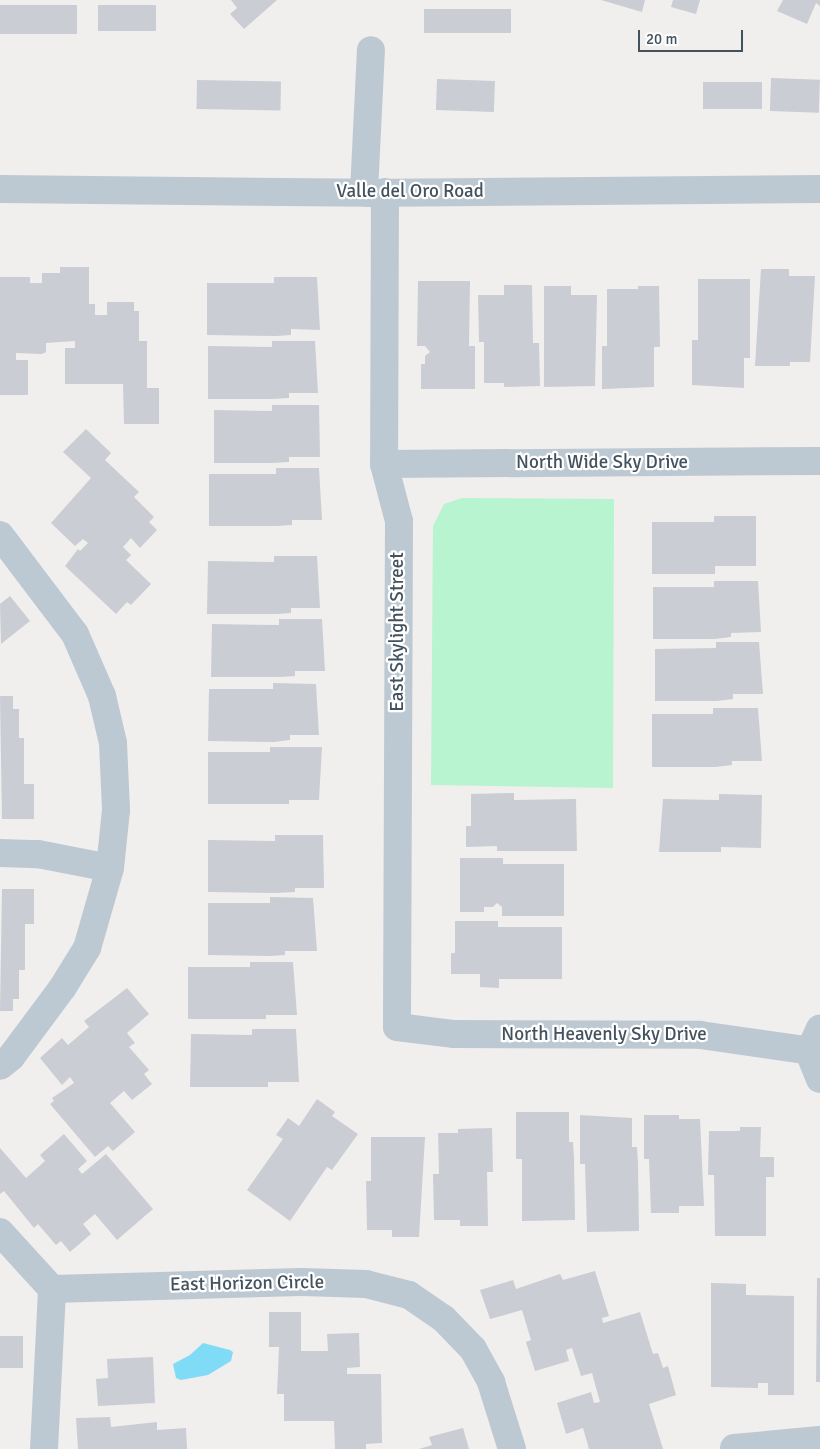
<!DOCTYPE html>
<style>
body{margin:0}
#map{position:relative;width:820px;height:1449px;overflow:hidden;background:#f1eeee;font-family:Signika,sans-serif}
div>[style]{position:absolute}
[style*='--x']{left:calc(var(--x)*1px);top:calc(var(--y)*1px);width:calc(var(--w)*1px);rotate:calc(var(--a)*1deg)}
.green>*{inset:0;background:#b8f4d0}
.water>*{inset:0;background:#80dcf6}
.building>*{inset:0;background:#cacdd4;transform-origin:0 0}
.minor>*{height:28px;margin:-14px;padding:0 14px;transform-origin:14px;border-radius:14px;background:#bdc9d2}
span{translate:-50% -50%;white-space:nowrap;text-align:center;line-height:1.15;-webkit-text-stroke:4.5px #fff;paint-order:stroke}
.street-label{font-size:19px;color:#44525e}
.scale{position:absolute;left:638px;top:30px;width:105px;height:22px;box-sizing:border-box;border:2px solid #44525e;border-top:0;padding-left:6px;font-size:15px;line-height:18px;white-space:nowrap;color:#44525e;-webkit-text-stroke:4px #fff;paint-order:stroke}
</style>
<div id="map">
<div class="green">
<div style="clip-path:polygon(462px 498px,614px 499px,613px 788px,431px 785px,433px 526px,444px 504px)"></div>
</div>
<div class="water">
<div style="clip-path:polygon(203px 1343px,230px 1350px,233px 1352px,231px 1361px,208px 1375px,181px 1380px,176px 1378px,173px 1364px,190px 1355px)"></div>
</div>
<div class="building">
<div style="clip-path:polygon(231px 0,277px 0,244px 29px,230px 14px,237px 8px)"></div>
<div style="clip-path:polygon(601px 0,645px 0,642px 12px)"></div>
<div style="clip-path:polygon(673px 0,700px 0,696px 14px,671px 7px)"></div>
<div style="clip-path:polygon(783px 0,820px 0,820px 6px,816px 3px,807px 24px,777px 11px)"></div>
<div style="left:77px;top:5px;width:29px;height:77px;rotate:90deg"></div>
<div style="left:98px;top:5px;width:58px;height:26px"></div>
<div style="left:424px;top:9px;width:87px;height:24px"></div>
<div style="left:771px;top:78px;width:49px;height:33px;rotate:2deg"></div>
<div style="left:437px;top:79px;width:58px;height:31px;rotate:2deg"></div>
<div style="left:197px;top:80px;width:84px;height:29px;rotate:1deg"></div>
<div style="left:703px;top:82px;width:59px;height:27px"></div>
<div style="clip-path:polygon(60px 267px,89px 267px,89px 304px,95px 304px,95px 315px,107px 315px,107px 302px,134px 302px,134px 311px,139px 311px,139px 341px,147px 341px,147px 388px,159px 388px,159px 424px,124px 424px,123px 384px,65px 384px,65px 348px,75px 348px,75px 341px,46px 343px,46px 352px,42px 354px,16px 353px,16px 360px,28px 360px,28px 395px,0 395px,0 277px,30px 277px,30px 283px,42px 283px,42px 273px,60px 273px)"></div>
<div style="clip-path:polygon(761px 269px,789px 269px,789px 276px,815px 276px,810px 362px,790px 362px,790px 366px,755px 366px)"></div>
<div style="clip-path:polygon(274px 277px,317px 277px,320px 330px,291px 329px,291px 335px,276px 336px,207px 335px,207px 283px,274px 283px)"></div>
<div style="clip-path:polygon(698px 279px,750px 279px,750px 358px,744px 358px,744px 388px,692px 385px,692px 340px,698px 340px)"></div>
<div style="clip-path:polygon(418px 281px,470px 281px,469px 346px,475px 346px,475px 389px,421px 389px,421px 364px,425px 364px,425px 356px,430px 352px,425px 346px,417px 346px)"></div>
<div style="clip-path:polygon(504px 285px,532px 285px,533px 343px,539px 343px,540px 386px,504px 387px,504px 383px,484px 383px,484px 342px,479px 342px,478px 295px,504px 295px)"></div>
<div style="clip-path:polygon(544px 286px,571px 286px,571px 295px,597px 295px,595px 386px,544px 387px)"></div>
<div style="clip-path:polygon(638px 286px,659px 286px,660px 347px,654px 347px,654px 387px,602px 389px,602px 346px,607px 346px,607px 289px,638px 289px)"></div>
<div style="clip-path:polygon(272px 341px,315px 341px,318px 393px,289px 393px,289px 398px,273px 399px,208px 399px,208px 346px,272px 347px)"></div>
<div style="clip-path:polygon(272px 405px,319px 405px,320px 457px,289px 457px,289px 462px,273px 463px,214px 463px,214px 410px,272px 411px)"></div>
<div style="clip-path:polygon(86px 429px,111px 453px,105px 460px,139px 492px,134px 497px,154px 517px,149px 522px,157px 530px,140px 548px,131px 538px,123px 547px,131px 555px,126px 560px,151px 584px,131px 605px,127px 602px,116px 614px,65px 566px,78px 549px,80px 551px,88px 543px,83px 539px,75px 546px,51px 523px,91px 478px,63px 452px)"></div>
<div style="clip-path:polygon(276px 468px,319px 468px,322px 520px,292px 520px,292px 525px,277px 526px,209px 526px,209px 474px,276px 474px)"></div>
<div style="clip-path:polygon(714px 516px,756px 516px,756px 566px,715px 566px,715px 574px,652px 574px,652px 522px,714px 522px)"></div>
<div style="clip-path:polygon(274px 556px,317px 556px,320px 608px,291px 608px,291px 613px,276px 614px,207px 614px,208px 561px,274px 562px)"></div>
<div style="clip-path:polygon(714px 581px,758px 581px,761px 632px,731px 633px,731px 637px,715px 639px,653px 639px,653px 587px,714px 587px)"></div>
<div style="clip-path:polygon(10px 596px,30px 621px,1px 644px,0 604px)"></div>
<div style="clip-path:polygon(279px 619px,322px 619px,325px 671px,295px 671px,295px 676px,280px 677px,211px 677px,212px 624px,279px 625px)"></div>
<div style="clip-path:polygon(716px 642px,759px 642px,763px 694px,733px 694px,733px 699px,717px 701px,655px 701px,655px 649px,716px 648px)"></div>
<div style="clip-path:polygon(273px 683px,316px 684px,319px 735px,290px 735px,290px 740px,274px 742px,208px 741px,209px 689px,273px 689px)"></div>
<div style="clip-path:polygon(0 696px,13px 696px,13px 709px,19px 709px,19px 738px,24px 738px,24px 784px,34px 784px,34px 819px,2px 819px)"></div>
<div style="clip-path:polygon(713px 708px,758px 708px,762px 761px,732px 761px,732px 765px,715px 767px,652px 767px,652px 714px,713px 714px)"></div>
<div style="clip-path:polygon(270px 747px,322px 747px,319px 800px,289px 800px,289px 804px,208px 804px,208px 752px,270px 752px)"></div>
<div style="clip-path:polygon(514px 793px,514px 800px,576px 799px,577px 851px,497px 851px,497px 846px,466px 847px,466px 826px,471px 826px,471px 794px)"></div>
<div style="clip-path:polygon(719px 794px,762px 795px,761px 848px,721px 847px,721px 852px,659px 852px,663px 799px,719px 800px)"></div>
<div style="clip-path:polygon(275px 835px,323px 835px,324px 888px,295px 888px,295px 892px,276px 893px,208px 892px,208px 840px,275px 841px)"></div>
<div style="clip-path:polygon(460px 858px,503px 858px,503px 864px,564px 864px,564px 916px,502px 916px,502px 907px,497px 903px,493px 907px,484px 907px,484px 912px,460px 912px)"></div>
<div style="clip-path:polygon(2px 889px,34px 889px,34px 924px,25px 924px,25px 970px,19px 970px,19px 999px,13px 999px,13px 1011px,0 1011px)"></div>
<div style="clip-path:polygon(270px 897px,313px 898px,317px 951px,285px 951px,285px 955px,270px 956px,208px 955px,208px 903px,270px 903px)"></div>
<div style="clip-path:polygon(455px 921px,498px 921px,498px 927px,562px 927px,562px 979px,499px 979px,499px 988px,480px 987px,480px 974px,451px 974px,451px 953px,455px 953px)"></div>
<div style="clip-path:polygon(250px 962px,293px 962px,297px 1015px,266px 1015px,266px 1019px,188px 1019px,188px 967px,250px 967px)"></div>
<div style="clip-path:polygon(127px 988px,149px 1014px,127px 1033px,135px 1043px,129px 1047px,149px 1070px,144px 1074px,152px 1084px,132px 1100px,124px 1091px,110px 1103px,135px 1132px,113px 1151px,108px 1146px,95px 1157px,50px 1104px,54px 1101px,52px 1098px,74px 1083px,70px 1077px,62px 1085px,40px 1058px,62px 1038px,68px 1045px,89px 1027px,84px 1021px)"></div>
<div style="clip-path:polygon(252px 1029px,296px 1029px,299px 1082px,268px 1082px,268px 1087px,190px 1087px,191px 1034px,252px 1035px)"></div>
<div style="clip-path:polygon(317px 1099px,335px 1112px,332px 1116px,358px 1134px,332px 1170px,327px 1167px,290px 1221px,247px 1190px,283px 1139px,276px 1135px,288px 1118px,299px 1126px)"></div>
<div style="clip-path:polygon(516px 1112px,569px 1112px,569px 1142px,573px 1142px,574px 1158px,575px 1220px,522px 1221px,522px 1159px,516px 1159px)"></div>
<div style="clip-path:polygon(580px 1115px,632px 1118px,632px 1147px,637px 1147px,638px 1163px,639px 1231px,587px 1232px,585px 1164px,580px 1164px)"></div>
<div style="clip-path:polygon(644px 1115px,679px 1115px,679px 1119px,700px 1119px,704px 1206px,679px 1206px,679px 1213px,651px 1213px,649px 1159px,644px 1159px)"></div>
<div style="clip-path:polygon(740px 1127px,761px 1127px,760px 1157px,774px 1157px,774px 1177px,766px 1177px,766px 1236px,715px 1236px,714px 1175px,708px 1175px,709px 1131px,740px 1131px)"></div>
<div style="clip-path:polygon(492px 1128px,493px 1172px,487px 1172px,488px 1226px,460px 1226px,460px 1220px,434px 1220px,433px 1174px,439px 1174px,438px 1133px,458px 1133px,458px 1129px)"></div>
<div style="clip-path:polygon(64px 1134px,87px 1161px,78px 1169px,82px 1174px,106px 1154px,153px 1209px,117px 1240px,95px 1214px,83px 1224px,91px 1234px,70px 1252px,61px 1241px,56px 1245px,38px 1224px,34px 1228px,4px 1191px,0 1194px,0 1148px,26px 1178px,45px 1161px,40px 1155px)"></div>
<div style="clip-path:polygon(371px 1137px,425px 1137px,419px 1237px,392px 1237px,392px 1230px,367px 1230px,366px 1181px,371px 1181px)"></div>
<div style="clip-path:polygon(595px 1271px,609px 1316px,602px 1318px,603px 1323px,640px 1312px,653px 1354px,658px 1353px,663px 1368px,668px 1366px,676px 1395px,649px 1404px,663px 1449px,589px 1449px,583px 1428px,566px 1434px,557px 1403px,591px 1392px,594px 1403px,600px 1402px,592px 1373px,581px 1376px,572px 1348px,566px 1350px,569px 1361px,535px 1371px,526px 1342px,531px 1340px,522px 1310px,490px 1319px,480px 1290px,513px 1280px,516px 1289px,560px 1274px,563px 1280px)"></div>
<div style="clip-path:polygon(817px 1278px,820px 1278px,820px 1382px,816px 1382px)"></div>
<div style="clip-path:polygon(711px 1283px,746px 1284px,746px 1295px,794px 1296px,794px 1395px,768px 1395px,768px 1383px,758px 1383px,758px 1388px,711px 1387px)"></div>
<div style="clip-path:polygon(269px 1312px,301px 1312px,301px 1351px,328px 1351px,327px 1334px,359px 1333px,360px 1367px,347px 1368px,347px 1374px,381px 1374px,382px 1443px,366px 1444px,366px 1449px,335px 1449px,334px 1421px,284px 1421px,284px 1394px,277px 1394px,279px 1347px,269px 1347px)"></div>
<div style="left:0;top:1336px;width:23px;height:32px"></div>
<div style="clip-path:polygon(153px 1357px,155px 1403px,98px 1406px,96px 1379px,108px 1378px,107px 1359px)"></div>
<div style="clip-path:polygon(110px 1417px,111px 1427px,157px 1422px,157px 1430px,186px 1428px,187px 1449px,78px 1449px,76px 1418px)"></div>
<div style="clip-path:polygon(463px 1428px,469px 1449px,419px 1449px,432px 1445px,429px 1437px)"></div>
</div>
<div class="minor">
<div style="--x:0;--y:189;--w:367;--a:0.6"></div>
<div style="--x:367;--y:193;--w:453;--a:-0.5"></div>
<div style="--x:364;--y:192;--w:142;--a:-87.2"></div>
<div style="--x:385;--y:192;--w:272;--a:90.2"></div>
<div style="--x:384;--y:464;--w:59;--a:75.3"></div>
<div style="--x:399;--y:521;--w:506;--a:90.23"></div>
<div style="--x:397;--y:1027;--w:56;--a:7.1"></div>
<div style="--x:453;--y:1034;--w:247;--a:0.2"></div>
<div style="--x:700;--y:1035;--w:121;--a:8.1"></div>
<div style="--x:384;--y:464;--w:436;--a:-0.4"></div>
<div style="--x:0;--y:535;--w:124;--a:52.9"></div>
<div style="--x:75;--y:634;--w:68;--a:66.5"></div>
<div style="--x:102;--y:696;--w:48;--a:76.8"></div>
<div style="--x:113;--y:743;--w:67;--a:87.4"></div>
<div style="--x:116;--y:810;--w:58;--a:95.9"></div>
<div style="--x:110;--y:868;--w:83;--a:106"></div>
<div style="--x:87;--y:948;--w:46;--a:121.6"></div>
<div style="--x:63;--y:987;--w:87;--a:126.6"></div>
<div style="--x:11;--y:1057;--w:14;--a:141"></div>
<div style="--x:0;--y:853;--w:38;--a:2"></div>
<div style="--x:38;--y:854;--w:73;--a:11"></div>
<div style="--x:809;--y:1052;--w:29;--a:68"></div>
<div style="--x:809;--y:1052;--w:26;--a:-65"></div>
<div style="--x:0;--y:1232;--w:77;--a:47.6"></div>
<div style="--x:52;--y:1289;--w:250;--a:-1.6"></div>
<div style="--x:302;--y:1282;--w:64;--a:1.8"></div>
<div style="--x:366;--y:1284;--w:44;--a:14.3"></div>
<div style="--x:409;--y:1295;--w:42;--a:34.4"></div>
<div style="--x:444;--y:1319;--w:42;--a:46"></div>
<div style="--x:473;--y:1349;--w:38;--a:61"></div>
<div style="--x:491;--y:1382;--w:70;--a:72.6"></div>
<div style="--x:734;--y:1448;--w:86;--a:-5.3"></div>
<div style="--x:44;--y:1449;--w:160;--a:-87.1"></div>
</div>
<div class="street-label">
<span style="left:410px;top:192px">Valle del Oro Road</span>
<span style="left:602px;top:463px">North Wide Sky Drive</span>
<span style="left:398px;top:632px;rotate:-90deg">East Skylight Street</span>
<span style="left:604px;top:1035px">North Heavenly Sky Drive</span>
<span style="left:247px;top:1284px;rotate:-1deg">East Horizon Circle</span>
</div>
<div class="scale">20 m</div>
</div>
